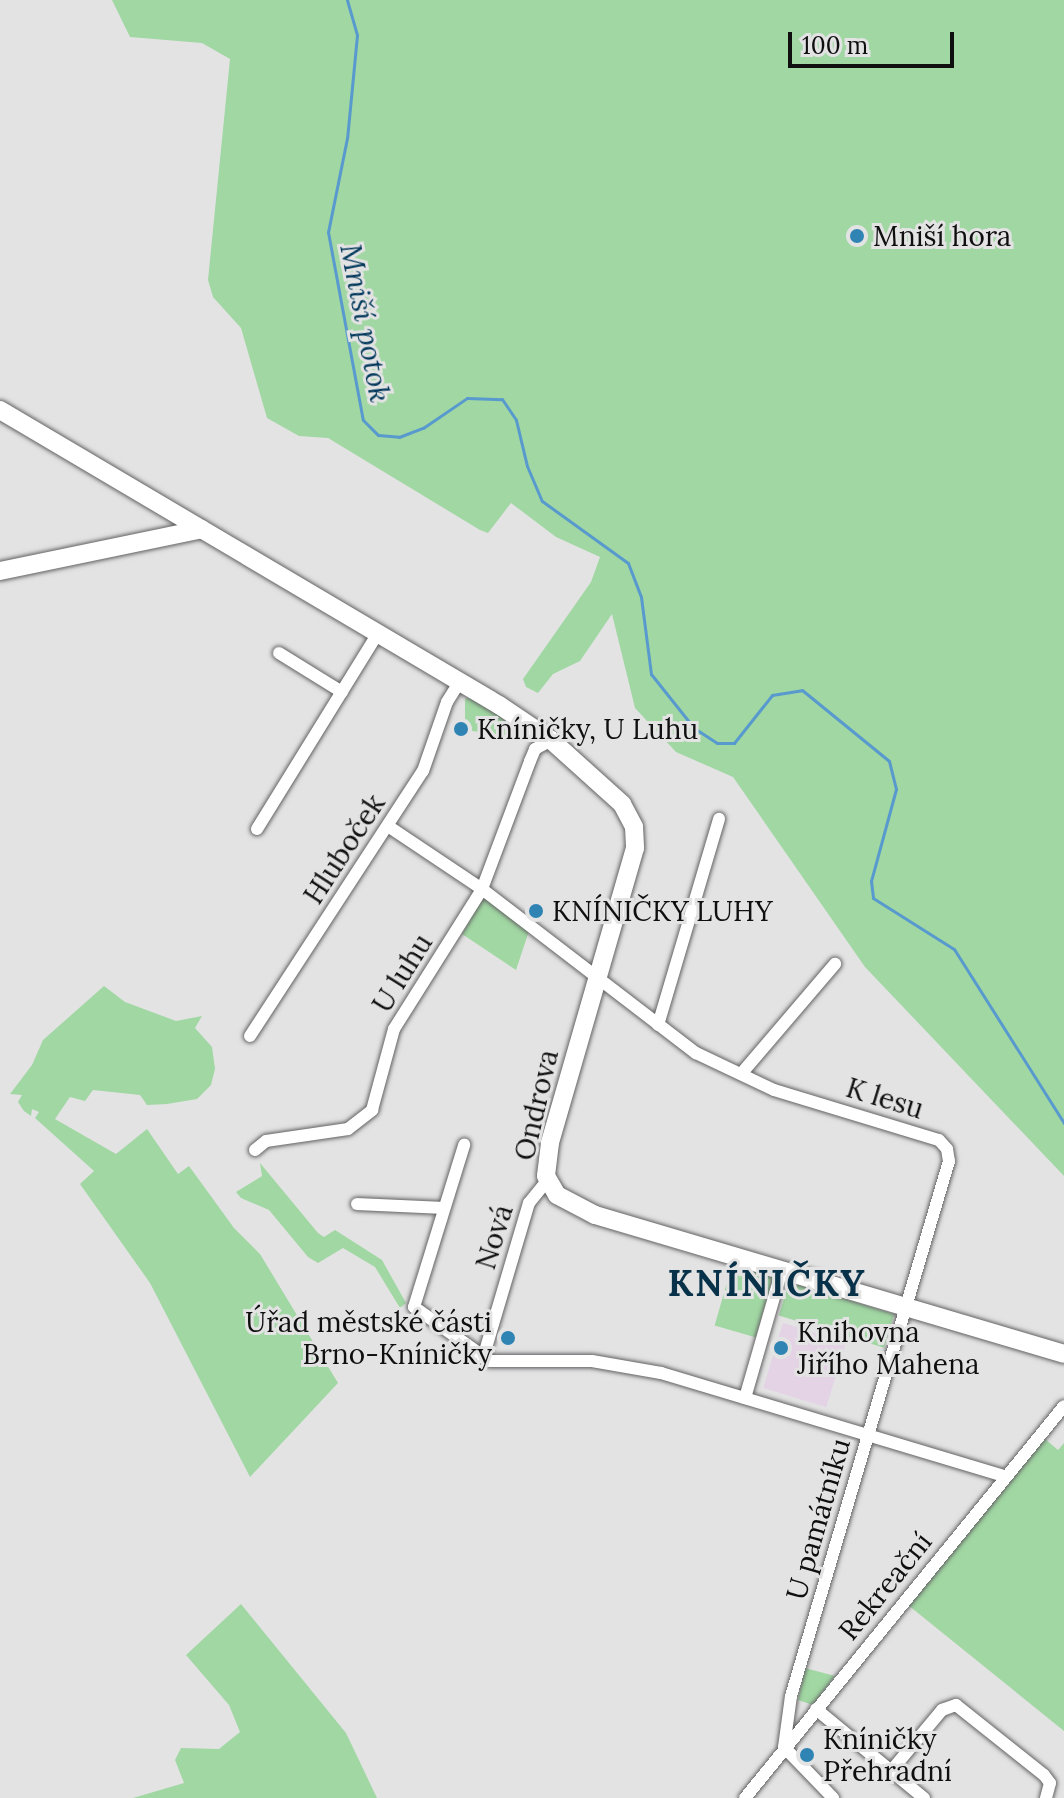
<!DOCTYPE html>
<meta charset="utf-8">
<style>
body{margin:0}
#map{position:relative;width:1064px;height:1798px;overflow:hidden;background:#e3e3e4;font-family:Lora,serif}
div>[style]{position:absolute}
[style*='--x']{left:calc(var(--x)*1px);top:calc(var(--y)*1px);width:calc(var(--w)*1px);rotate:calc(var(--a)*1deg)}
.education>*{inset:0;background:#e3d3e5;transform-origin:0 0}
.green>*{inset:0;background:#a1d7a3;transform-origin:0 0}
.stream>*{height:3px;margin:-1.5px;padding:0 1.5px;transform-origin:1.5px;border-radius:1.5px;background:#589ace}
.roads{filter:drop-shadow(0 0 2px #636364) drop-shadow(0 0 2px #636364)}
.street>*{height:12px;margin:-6px;padding:0 6px;transform-origin:6px;border-radius:6px;background:#fff}
.secondary>*{height:18px;margin:-9px;padding:0 9px;transform-origin:9px;border-radius:9px;background:#fff}
.dots>*{width:22px;height:22px;translate:-50% -50%;box-sizing:border-box;border:4px solid #e3e3e4;border-radius:50%}
span{translate:-50% -50%;white-space:nowrap;text-align:center;line-height:1.15;-webkit-text-stroke:6px #e3e3e4;paint-order:stroke}
.poi-label{font-size:28px;color:#0f0f10}
.left{translate:0 -50%;text-align:left}
.right{translate:-100% -50%;text-align:right}
.street-label{font-size:28px;color:#0f0f10}
.water-label{font-size:30px;color:#02385b;font-style:italic}
.district-label{font-size:36px;color:#083249;font-weight:700;letter-spacing:2px}
.scale{position:absolute;left:788px;top:32px;width:166px;height:36px;box-sizing:border-box;border:4px solid #0f0f10;border-top:0;padding-left:10px;font-size:24px;line-height:28px;white-space:nowrap;color:#0f0f10;-webkit-text-stroke:6px #e3e3e4;paint-order:stroke}
</style>
<div id="map">
<div class="education">
<div style="left:783px;top:1323px;width:66px;height:68px;rotate:17deg"></div>
</div>
<div class="green">
<div style="clip-path:polygon(112px 0,1064px 0,1064px 1176px,865px 967px,733px 777px,676px 752px,635px 708px,612px 614px,580px 661px,553px 674px,538px 693px,526px 687px,523px 679px,591px 582px,600px 557px,556px 537px,511px 503px,488px 533px,480px 530px,328px 438px,299px 436px,267px 418px,241px 328px,213px 297px,208px 280px,230px 59px,202px 43px,130px 37px)"></div>
<div style="clip-path:polygon(475px 696px,528px 732px,522px 738px,465px 730px,465px 699px)"></div>
<div style="clip-path:polygon(483px 896px,530px 928px,516px 970px,462px 934px)"></div>
<div style="clip-path:polygon(104px 986px,125px 1002px,176px 1021px,202px 1016px,195px 1028px,212px 1047px,215px 1069px,211px 1085px,197px 1099px,167px 1104px,147px 1105px,140px 1095px,93px 1090px,85px 1101px,70px 1097px,55px 1119px,116px 1154px,147px 1129px,178px 1174px,189px 1166px,234px 1228px,260px 1254px,338px 1383px,250px 1477px,150px 1283px,80px 1184px,94px 1171px,35px 1118px,39px 1112px,32px 1109px,31px 1116px,24px 1111px,18px 1102px,22px 1095px,10px 1094px,32px 1065px,43px 1040px)"></div>
<div style="clip-path:polygon(260px 1163px,318px 1233px,324px 1237px,335px 1230px,382px 1260px,406px 1303px,400px 1308px,375px 1267px,343px 1248px,318px 1263px,308px 1257px,269px 1210px,241px 1198px,236px 1192px,262px 1176px)"></div>
<div style="left:732px;top:1265px;width:43px;height:63px;rotate:16deg"></div>
<div style="left:789px;top:1282px;width:110px;height:35px;rotate:17deg"></div>
<div style="clip-path:polygon(1045px 1439px,1058px 1450px,1064px 1443px,1064px 1731px,908px 1605px)"></div>
<div style="clip-path:polygon(241px 1604px,346px 1733px,377px 1798px,133px 1798px,184px 1783px,175px 1760px,181px 1748px,219px 1749px,240px 1732px,229px 1705px,186px 1655px)"></div>
<div style="clip-path:polygon(805px 1668px,835px 1676px,813px 1705px,798px 1700px)"></div>
</div>
<div class="stream">
<div style="--x:347;--y:0;--w:36;--a:74"></div>
<div style="--x:357;--y:35;--w:103;--a:95.5"></div>
<div style="--x:347;--y:138;--w:96;--a:101.4"></div>
<div style="--x:328;--y:232;--w:191;--a:79.5"></div>
<div style="--x:363;--y:420;--w:21;--a:45"></div>
<div style="--x:378;--y:435;--w:21;--a:5"></div>
<div style="--x:399;--y:437;--w:26;--a:-21"></div>
<div style="--x:423;--y:428;--w:53;--a:-34.3"></div>
<div style="--x:467;--y:398;--w:35;--a:2"></div>
<div style="--x:502;--y:399;--w:25;--a:56"></div>
<div style="--x:516;--y:420;--w:47;--a:76.6"></div>
<div style="--x:527;--y:466;--w:38;--a:67"></div>
<div style="--x:542;--y:501;--w:106;--a:35.8"></div>
<div style="--x:628;--y:563;--w:36;--a:69"></div>
<div style="--x:641;--y:597;--w:78;--a:82.6"></div>
<div style="--x:651;--y:674;--w:69;--a:51.5"></div>
<div style="--x:694;--y:728;--w:27;--a:33"></div>
<div style="--x:717;--y:743;--w:17;--a:0"></div>
<div style="--x:734;--y:743;--w:61;--a:-51.6"></div>
<div style="--x:772;--y:695;--w:30;--a:-9"></div>
<div style="--x:802;--y:690;--w:112;--a:39.2"></div>
<div style="--x:889;--y:761;--w:29;--a:76"></div>
<div style="--x:896;--y:789;--w:95;--a:105.2"></div>
<div style="--x:871;--y:881;--w:17;--a:83"></div>
<div style="--x:873;--y:898;--w:96;--a:32.2"></div>
<div style="--x:954;--y:949;--w:206;--a:57.7"></div>
</div>
<div class="roads">
<div class="street">
<div style="--x:279;--y:653;--w:74;--a:31.8"></div>
<div style="--x:388;--y:826;--w:113;--a:33.8"></div>
<div style="--x:482;--y:889;--w:270;--a:37.5"></div>
<div style="--x:696;--y:1053;--w:86;--a:25.4"></div>
<div style="--x:774;--y:1090;--w:172;--a:16.9"></div>
<div style="--x:939;--y:1140;--w:12;--a:48"></div>
<div style="--x:947;--y:1149;--w:12;--a:81"></div>
<div style="--x:949;--y:1161;--w:558;--a:106.45"></div>
<div style="--x:791;--y:1696;--w:51;--a:97.8"></div>
<div style="--x:257;--y:829;--w:230;--a:-58.3"></div>
<div style="--x:658;--y:1025;--w:215;--a:-73.5"></div>
<div style="--x:250;--y:1036;--w:316;--a:-56.9"></div>
<div style="--x:423;--y:771;--w:73;--a:-70.8"></div>
<div style="--x:447;--y:702;--w:25;--a:-58"></div>
<div style="--x:741;--y:1074;--w:145;--a:-49.5"></div>
<div style="--x:255;--y:1150;--w:14;--a:-39"></div>
<div style="--x:266;--y:1141;--w:83;--a:-8.3"></div>
<div style="--x:348;--y:1129;--w:31;--a:-38"></div>
<div style="--x:372;--y:1110;--w:84;--a:-74.8"></div>
<div style="--x:394;--y:1029;--w:165;--a:-57.8"></div>
<div style="--x:482;--y:889;--w:137;--a:-69.4"></div>
<div style="--x:530;--y:761;--w:13;--a:-67"></div>
<div style="--x:535;--y:749;--w:18;--a:-29"></div>
<div style="--x:357;--y:1204;--w:87;--a:2.6"></div>
<div style="--x:414;--y:1307;--w:93;--a:35.4"></div>
<div style="--x:490;--y:1361;--w:102;--a:0"></div>
<div style="--x:592;--y:1361;--w:70;--a:9.9"></div>
<div style="--x:661;--y:1373;--w:359;--a:16.7"></div>
<div style="--x:414;--y:1307;--w:170;--a:-72.8"></div>
<div style="--x:483;--y:1358;--w:162;--a:-73.5"></div>
<div style="--x:529;--y:1203;--w:28;--a:-51"></div>
<div style="--x:745;--y:1398;--w:133;--a:-73.9"></div>
<div style="--x:816;--y:1709;--w:140;--a:39.5"></div>
<div style="--x:784;--y:1747;--w:71;--a:46.1"></div>
<div style="--x:891;--y:1771;--w:80;--a:-50.1"></div>
<div style="--x:942;--y:1710;--w:15;--a:-20"></div>
<div style="--x:956;--y:1705;--w:112;--a:38.5"></div>
<div style="--x:1044;--y:1775;--w:10;--a:53"></div>
<div style="--x:1050;--y:1783;--w:16;--a:105"></div>
<div style="--x:745;--y:1798;--w:505;--a:-50.86"></div>
</div>
<div class="secondary">
<div style="--x:0;--y:410;--w:580;--a:30.59"></div>
<div style="--x:499;--y:705;--w:63;--a:33.9"></div>
<div style="--x:551;--y:740;--w:96;--a:42"></div>
<div style="--x:622;--y:804;--w:26;--a:62"></div>
<div style="--x:634;--y:827;--w:21;--a:87"></div>
<div style="--x:635;--y:848;--w:307;--a:106.1"></div>
<div style="--x:550;--y:1143;--w:33;--a:97"></div>
<div style="--x:546;--y:1176;--w:22;--a:60"></div>
<div style="--x:557;--y:1195;--w:43;--a:27.8"></div>
<div style="--x:595;--y:1215;--w:489;--a:16.5"></div>
<div style="--x:0;--y:571;--w:206;--a:-11.7"></div>
</div>
</div>
<div class="dots">
<div style="left:857px;top:236px;background:#3084b4"></div>
<div style="left:461px;top:729px;background:#3084b4"></div>
<div style="left:536px;top:911px;background:#3084b4"></div>
<div style="left:508px;top:1338px;background:#3084b4"></div>
<div style="left:781px;top:1348px;background:#3084b4"></div>
<div style="left:807px;top:1755px;background:#3084b4"></div>
</div>
<div class="poi-label">
<span class="left" style="left:873px;top:236px">Mniší hora</span>
<span class="left" style="left:477px;top:729px">Kníničky, U Luhu</span>
<span class="left" style="left:552px;top:911px">KNÍNIČKY LUHY</span>
<span class="right" style="left:492px;top:1338px">Úřad městské části<br>Brno-Kníničky</span>
<span class="left" style="left:797px;top:1348px">Knihovna<br>Jiřího Mahena</span>
<span class="left" style="left:823px;top:1755px">Kníničky<br>Přehradní</span>
</div>
<div class="street-label">
<span style="left:344px;top:849px;rotate:-57deg">Hluboček</span>
<span style="left:402px;top:973px;rotate:-58deg">U luhu</span>
<span style="left:885px;top:1098px;rotate:17deg">K lesu</span>
<span style="left:536px;top:1105px;rotate:-77deg">Ondrova</span>
<span style="left:494px;top:1237px;rotate:-73deg">Nová</span>
<span style="left:818px;top:1519px;rotate:-74deg">U památníku</span>
<span style="left:885px;top:1586px;rotate:-51deg">Rekreační</span>
</div>
<div class="water-label">
<span style="left:366px;top:323px;rotate:79deg">Mniší potok</span>
</div>
<div class="district-label">
<span style="left:767px;top:1284px">KNÍNIČKY</span>
</div>
<div class="scale">100 m</div>
</div>
